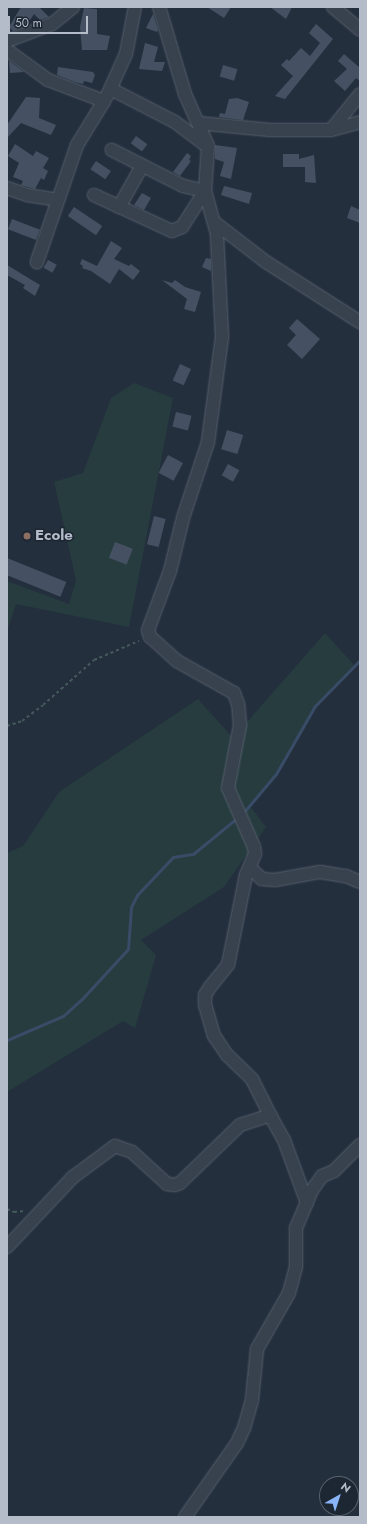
<!DOCTYPE html>
<style>
body{margin:0}
#map{position:relative;width:367px;height:1524px;overflow:hidden;background:#242f3e;font-family:Jost,sans-serif}
div>[style]{position:absolute}
[style*='--x']{left:calc(var(--x)*1px);top:calc(var(--y)*1px);width:calc(var(--w)*1px);rotate:calc(var(--a)*1deg)}
.green>*{inset:0;background:#263c3f}
.stream>*{height:3px;margin:-1.5px;padding:0 1.5px;transform-origin:1.5px;border-radius:1.5px;background:#394c67}
.building>*{inset:0;background:#455162;transform-origin:0 0}
.path>*{height:2px;margin-top:-1px;transform-origin:0;background:repeating-linear-gradient(90deg,#44595c 0 3px,transparent 0 6px)}
.roads{filter:drop-shadow(0 0 1px #565f6c) drop-shadow(0 0 1px #565f6c)}
.minor>*{height:12px;margin:-6px;padding:0 6px;transform-origin:6px;border-radius:6px;background:#38414e}
.dots>*{width:11px;height:11px;translate:-50% -50%;box-sizing:border-box;border:2px solid #1d2633;border-radius:50%}
span{translate:-50% -50%;white-space:nowrap;text-align:center;line-height:1.15;-webkit-text-stroke:3px #1d2633;paint-order:stroke}
.poi-label{font-size:15px;color:#b4bcc9;font-weight:700}
.left{translate:0 -50%;text-align:left}
.frame{position:absolute;inset:0;border:8px solid #b4bcc9;pointer-events:none}
.north{position:absolute;left:319px;top:1476px;width:40px;height:40px;box-sizing:border-box;background:#1d2633;border:1px solid #59626f;border-radius:50%;rotate:39deg;font-size:11px;font-weight:700;line-height:16px;text-align:center;color:#b4bcc9}
.north::after{content:'';display:block;margin:auto;width:14px;height:18px;background:#8ab4f8;clip-path:polygon(50% 0,100% 100%,50% 72%,0 100%)}
.scale{position:absolute;left:8px;top:16px;width:80px;height:18px;box-sizing:border-box;border:2px solid #b4bcc9;border-top:0;padding-left:5px;font-size:12px;line-height:14px;white-space:nowrap;color:#b4bcc9;-webkit-text-stroke:3px #1d2633;paint-order:stroke}
</style>
<div id="map">
<div class="green">
<div style="clip-path:polygon(134px 383px,173px 398px,129px 627px,16px 604px,7px 632px,7px 581px,69px 604px,76px 580px,54px 482px,83px 473px,111px 398px)"></div>
<div style="clip-path:polygon(325px 633px,354px 665px,315px 706px,276px 774px,250px 806px,266px 827px,224px 887px,141px 940px,156px 955px,135px 1028px,123px 1021px,7px 1092px,7px 853px,23px 846px,59px 792px,198px 699px,233px 738px)"></div>
</div>
<div class="stream">
<div style="--x:243;--y:813;--w:51;--a:-49.8"></div>
<div style="--x:276;--y:774;--w:78;--a:-60.2"></div>
<div style="--x:315;--y:706;--w:64;--a:-45.6"></div>
<div style="--x:7;--y:1040;--w:61;--a:-23.2"></div>
<div style="--x:63;--y:1016;--w:24;--a:-42"></div>
<div style="--x:81;--y:1000;--w:69;--a:-47.3"></div>
<div style="--x:128;--y:949;--w:42;--a:-85.9"></div>
<div style="--x:131;--y:907;--w:13;--a:-63"></div>
<div style="--x:137;--y:895;--w:52;--a:-46.5"></div>
<div style="--x:173;--y:857;--w:20;--a:-9"></div>
<div style="--x:193;--y:854;--w:57;--a:-39.3"></div>
</div>
<div class="building">
<div style="clip-path:polygon(21px 7px,39px 7px,49px 17px,40px 20px,34px 14px,26px 26px,13px 31px,9px 27px)"></div>
<div style="clip-path:polygon(207px 7px,231px 7px,224px 18px)"></div>
<div style="clip-path:polygon(270px 7px,292px 7px,286px 19px)"></div>
<div style="clip-path:polygon(84px 8px,97px 9px,97px 34px,110px 36px,107px 50px,82px 50px,80px 27px)"></div>
<div style="clip-path:polygon(153px 14px,158px 30px,157px 32px,146px 28px)"></div>
<div style="clip-path:polygon(316px 24px,333px 39px,285px 99px,275px 96px,293px 76px,281px 65px,287px 59px,289px 61px,301px 48px,310px 56px,320px 43px,309px 33px)"></div>
<div style="clip-path:polygon(145px 43px,158px 47px,154px 62px,165px 62px,162px 71px,139px 69px)"></div>
<div style="clip-path:polygon(344px 54px,360px 68px,360px 81px,356px 78px,345px 91px,334px 81px,347px 69px,338px 61px)"></div>
<div style="clip-path:polygon(9px 61px,24px 72px,10px 73px)"></div>
<div style="left:223px;top:65px;width:15px;height:12px;rotate:16deg"></div>
<div style="clip-path:polygon(58px 67px,93px 72px,95px 75px,92px 83px,84px 81px,83px 84px,75px 82px,57px 75px)"></div>
<div style="clip-path:polygon(26px 97px,40px 98px,39px 118px,56px 125px,51px 135px,21px 123px,7px 138px,7px 125px)"></div>
<div style="clip-path:polygon(237px 98px,249px 102px,243px 120px,219px 117px,220px 113px,225px 114px,229px 99px)"></div>
<div style="left:136px;top:136px;width:14px;height:9px;rotate:36deg"></div>
<div style="clip-path:polygon(15px 144px,33px 156px,36px 151px,49px 158px,43px 168px,48px 171px,44px 180px,41px 178px,35px 189px,21px 185px,23px 181px,13px 177px,19px 163px,8px 156px)"></div>
<div style="clip-path:polygon(215px 145px,237px 148px,231px 179px,220px 176px,224px 162px,215px 159px)"></div>
<div style="clip-path:polygon(187px 153px,191px 156px,189px 160px,191px 161px,180px 176px,173px 172px)"></div>
<div style="clip-path:polygon(283px 154px,299px 154px,299px 159px,314px 155px,316px 183px,305px 182px,305px 167px,283px 167px)"></div>
<div style="left:96px;top:161px;width:18px;height:10px;rotate:34deg"></div>
<div style="clip-path:polygon(224px 186px,252px 193px,249px 204px,221px 195px)"></div>
<div style="clip-path:polygon(142px 193px,151px 198px,144px 210px,134px 205px)"></div>
<div style="clip-path:polygon(351px 206px,360px 210px,360px 223px,347px 218px)"></div>
<div style="left:74px;top:207px;width:34px;height:11px;rotate:34deg"></div>
<div style="left:12px;top:219px;width:30px;height:11px;rotate:21deg"></div>
<div style="clip-path:polygon(111px 241px,122px 248px,114px 259px,129px 266px,131px 264px,140px 271px,133px 280px,119px 269px,110px 284px,91px 271px,82px 268px,83px 266px,80px 264px,82px 259px,97px 266px)"></div>
<div style="clip-path:polygon(206px 258px,211px 259px,211px 271px,202px 267px)"></div>
<div style="left:48px;top:260px;width:10px;height:9px;rotate:29deg"></div>
<div style="clip-path:polygon(7px 265px,40px 285px,35px 296px,23px 288px,25px 285px,7px 275px)"></div>
<div style="clip-path:polygon(162px 280px,172px 283px,175px 280px,185px 287px,201px 292px,195px 312px,184px 309px,187px 299px)"></div>
<div style="clip-path:polygon(297px 319px,320px 339px,302px 359px,287px 345px,296px 335px,289px 328px)"></div>
<div style="left:180px;top:364px;width:12px;height:18px;rotate:24deg"></div>
<div style="left:176px;top:412px;width:16px;height:15px;rotate:14deg"></div>
<div style="left:227px;top:430px;width:17px;height:20px;rotate:17deg"></div>
<div style="left:168px;top:455px;width:17px;height:20px;rotate:28deg"></div>
<div style="left:228px;top:464px;width:13px;height:13px;rotate:29deg"></div>
<div style="left:154px;top:516px;width:12px;height:29px;rotate:14deg"></div>
<div style="left:115px;top:542px;width:19px;height:17px;rotate:21deg"></div>
<div style="left:7px;top:558px;width:64px;height:16px;rotate:22deg"></div>
</div>
<div class="path">
<div style="--x:7;--y:726;--w:16;--a:-18"></div>
<div style="--x:22;--y:721;--w:26;--a:-37"></div>
<div style="--x:43;--y:705;--w:68;--a:-41.4"></div>
<div style="--x:94;--y:660;--w:49;--a:-22.9"></div>
<div style="--x:7;--y:1209;--w:8;--a:23"></div>
<div style="--x:14;--y:1212;--w:11;--a:-5"></div>
</div>
<div class="roads">
<div class="minor">
<div style="--x:333;--y:7;--w:35;--a:40"></div>
<div style="--x:7;--y:41;--w:48;--a:-20.7"></div>
<div style="--x:52;--y:24;--w:27;--a:-39"></div>
<div style="--x:7;--y:50;--w:51;--a:36.2"></div>
<div style="--x:48;--y:80;--w:60;--a:20.6"></div>
<div style="--x:104;--y:101;--w:52;--a:121.5"></div>
<div style="--x:77;--y:145;--w:124;--a:108.9"></div>
<div style="--x:111;--y:89;--w:72;--a:27.3"></div>
<div style="--x:175;--y:122;--w:40;--a:37"></div>
<div style="--x:107;--y:96;--w:46;--a:-65.7"></div>
<div style="--x:126;--y:54;--w:48;--a:-79.2"></div>
<div style="--x:198;--y:123;--w:72;--a:5.6"></div>
<div style="--x:270;--y:130;--w:61;--a:0"></div>
<div style="--x:331;--y:130;--w:30;--a:-15"></div>
<div style="--x:331;--y:130;--w:46;--a:-51.1"></div>
<div style="--x:7;--y:188;--w:21;--a:19"></div>
<div style="--x:27;--y:195;--w:30;--a:9"></div>
<div style="--x:94;--y:195;--w:86;--a:24.8"></div>
<div style="--x:172;--y:231;--w:11;--a:-22"></div>
<div style="--x:182;--y:227;--w:43;--a:-57.4"></div>
<div style="--x:205;--y:191;--w:23;--a:-167"></div>
<div style="--x:183;--y:186;--w:80;--a:-153.1"></div>
<div style="--x:119;--y:207;--w:47;--a:-60.7"></div>
<div style="--x:214;--y:222;--w:66;--a:37.6"></div>
<div style="--x:266;--y:262;--w:112;--a:32.6"></div>
<div style="--x:250;--y:868;--w:16;--a:43"></div>
<div style="--x:262;--y:879;--w:13;--a:4"></div>
<div style="--x:275;--y:880;--w:46;--a:-10.1"></div>
<div style="--x:320;--y:872;--w:26;--a:9"></div>
<div style="--x:346;--y:876;--w:15;--a:23"></div>
<div style="--x:270;--y:1115;--w:29;--a:61"></div>
<div style="--x:284;--y:1140;--w:67;--a:69.9"></div>
<div style="--x:7;--y:1247;--w:96;--a:-46.7"></div>
<div style="--x:73;--y:1177;--w:52;--a:-36.4"></div>
<div style="--x:115;--y:1146;--w:18;--a:19"></div>
<div style="--x:132;--y:1152;--w:47;--a:42.4"></div>
<div style="--x:167;--y:1184;--w:8;--a:7"></div>
<div style="--x:175;--y:1185;--w:5;--a:-22"></div>
<div style="--x:180;--y:1183;--w:83;--a:-44"></div>
<div style="--x:240;--y:1125;--w:32;--a:-18"></div>
<div style="--x:270;--y:1115;--w:40;--a:-116.6"></div>
<div style="--x:252;--y:1079;--w:35;--a:-136"></div>
<div style="--x:227;--y:1055;--w:23;--a:-124"></div>
<div style="--x:214;--y:1036;--w:32;--a:-106"></div>
<div style="--x:205;--y:1005;--w:10;--a:-90"></div>
<div style="--x:205;--y:995;--w:9;--a:-58"></div>
<div style="--x:210;--y:987;--w:28;--a:-51"></div>
<div style="--x:228;--y:965;--w:92;--a:-78.7"></div>
<div style="--x:246;--y:875;--w:23;--a:-67"></div>
<div style="--x:255;--y:854;--w:7;--a:-98"></div>
<div style="--x:254;--y:847;--w:64;--a:-113.8"></div>
<div style="--x:228;--y:788;--w:64;--a:-79.2"></div>
<div style="--x:240;--y:725;--w:21;--a:-95"></div>
<div style="--x:238;--y:704;--w:12;--a:-110"></div>
<div style="--x:234;--y:693;--w:65;--a:-150.7"></div>
<div style="--x:177;--y:661;--w:36;--a:-138"></div>
<div style="--x:150;--y:637;--w:7;--a:-106"></div>
<div style="--x:148;--y:630;--w:63;--a:-69.6"></div>
<div style="--x:170;--y:571;--w:55;--a:-76.2"></div>
<div style="--x:183;--y:518;--w:80;--a:-71.8"></div>
<div style="--x:208;--y:442;--w:106;--a:-82.4"></div>
<div style="--x:222;--y:337;--w:103;--a:-92.8"></div>
<div style="--x:217;--y:234;--w:45;--a:-105.6"></div>
<div style="--x:205;--y:191;--w:45;--a:-86.2"></div>
<div style="--x:208;--y:146;--w:57;--a:-113.9"></div>
<div style="--x:185;--y:94;--w:91;--a:-106.6"></div>
<div style="--x:185;--y:1517;--w:90;--a:-54.9"></div>
<div style="--x:237;--y:1443;--w:17;--a:-65"></div>
<div style="--x:244;--y:1428;--w:29;--a:-74"></div>
<div style="--x:252;--y:1400;--w:51;--a:-84.4"></div>
<div style="--x:257;--y:1349;--w:64;--a:-60.3"></div>
<div style="--x:289;--y:1293;--w:28;--a:-75"></div>
<div style="--x:296;--y:1266;--w:38;--a:-90"></div>
<div style="--x:296;--y:1228;--w:41;--a:-67.2"></div>
<div style="--x:312;--y:1190;--w:17;--a:-54"></div>
<div style="--x:322;--y:1176;--w:13;--a:-23"></div>
<div style="--x:334;--y:1171;--w:37;--a:-45"></div>
</div>
</div>
<div class="dots">
<div style="left:27px;top:536px;background:#8d6e63"></div>
</div>
<div class="poi-label">
<span class="left" style="left:35px;top:536px">Ecole</span>
</div>
<div class="frame"></div>
<div class="north">N</div>
<div class="scale">50 m</div>
</div>
